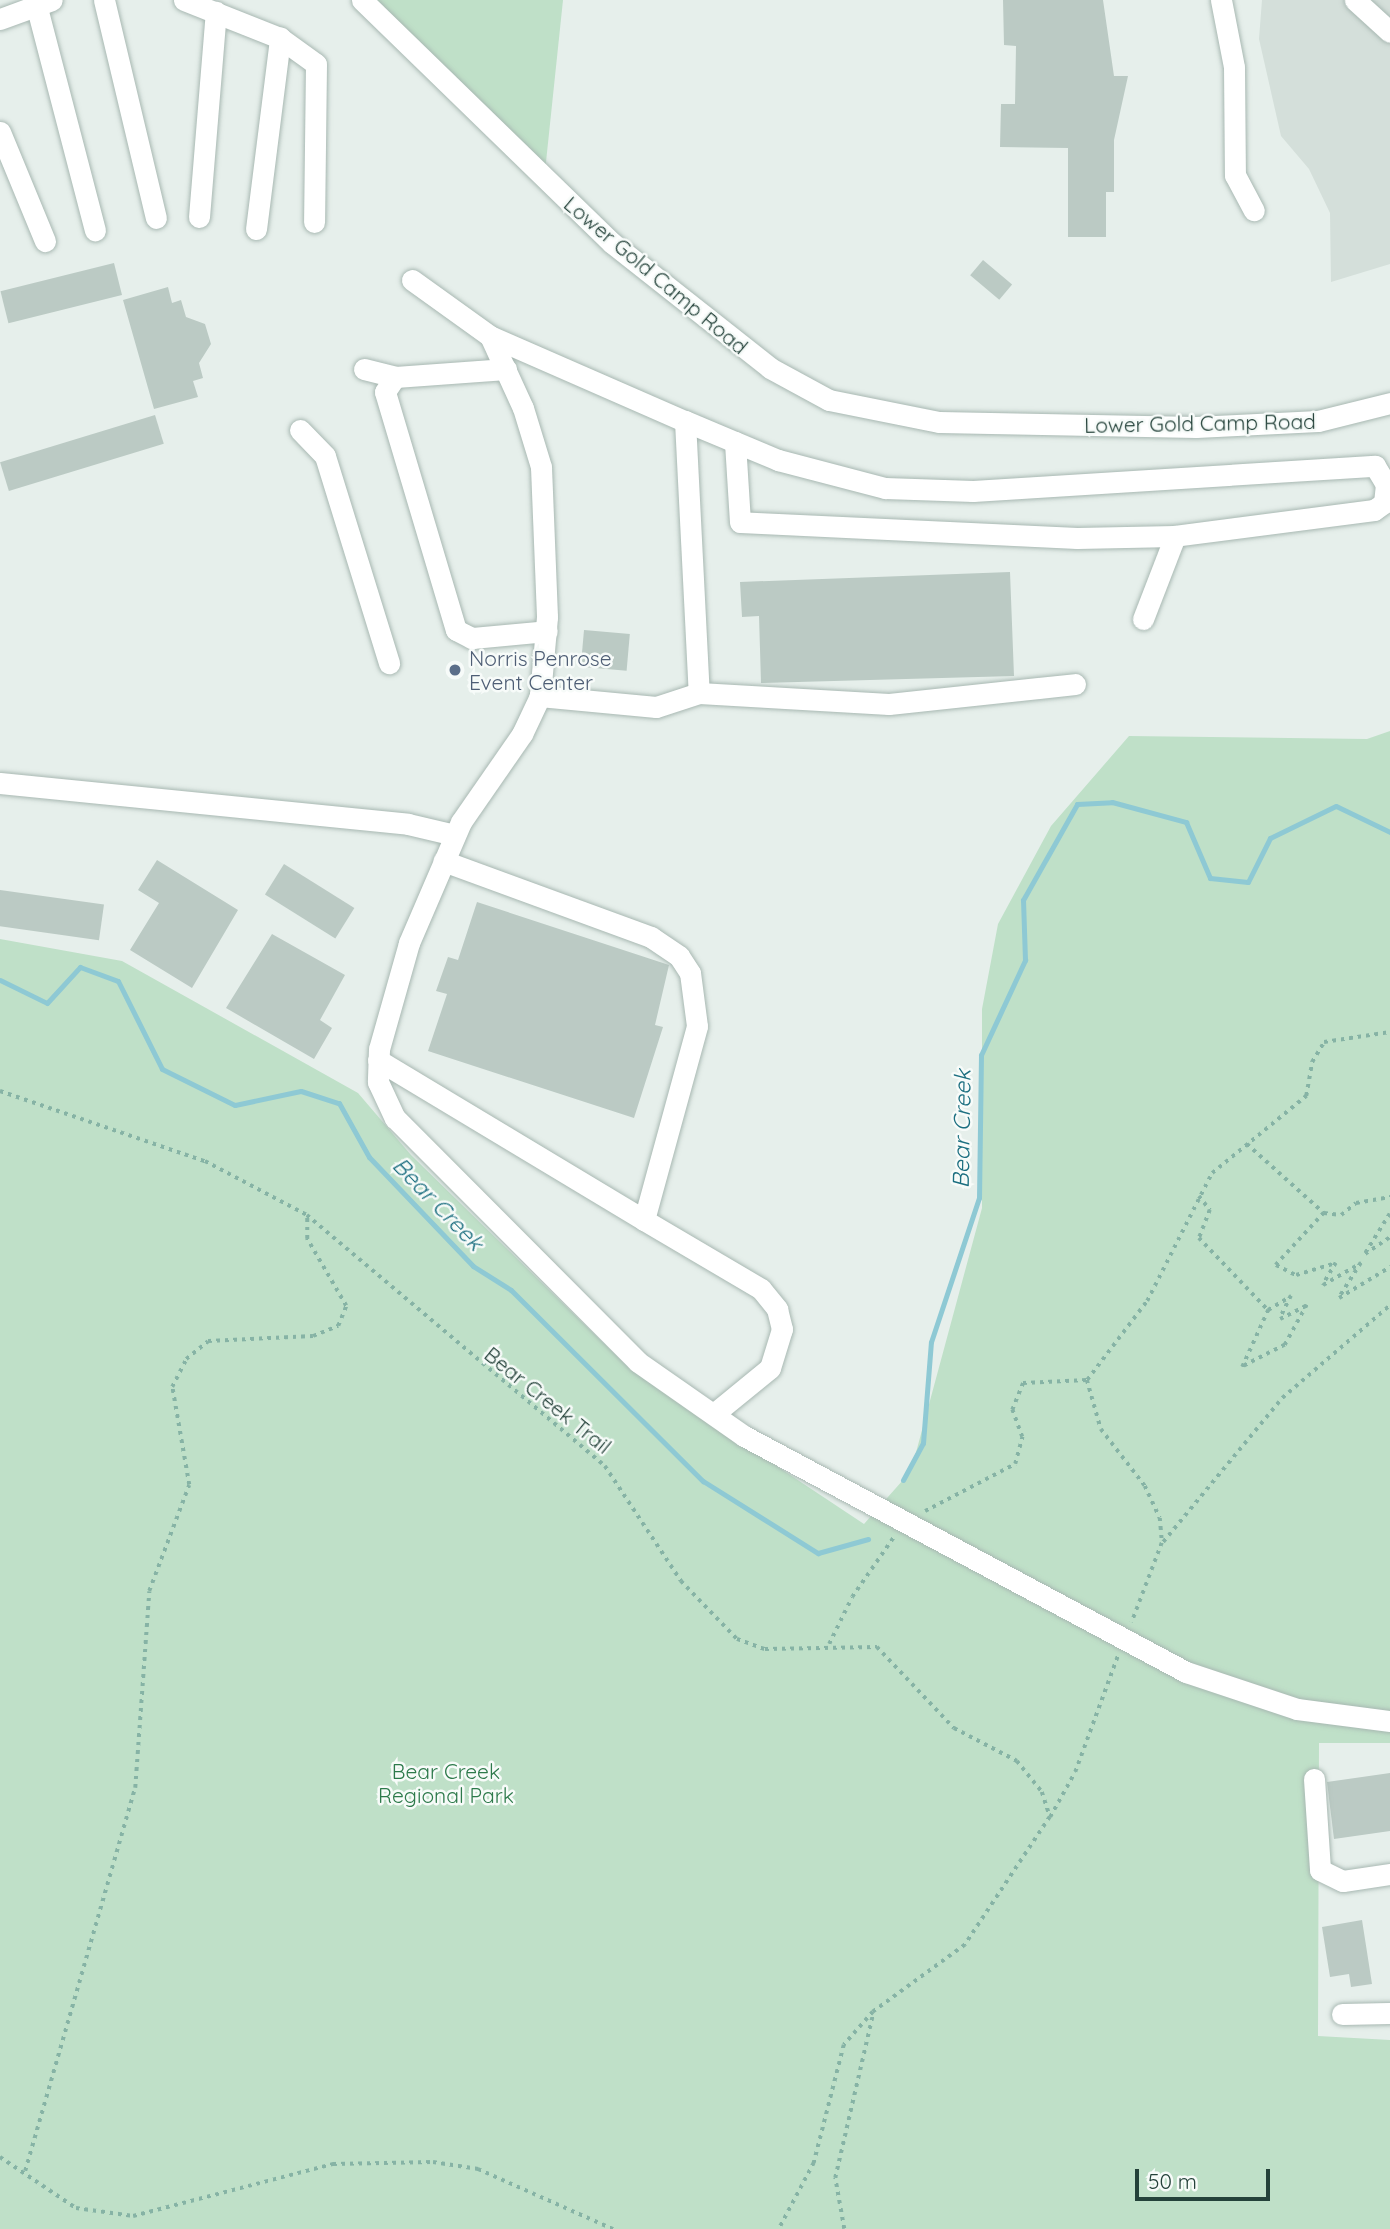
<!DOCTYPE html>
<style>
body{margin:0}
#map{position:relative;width:1390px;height:2229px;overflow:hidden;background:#e6efeb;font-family:Quicksand,sans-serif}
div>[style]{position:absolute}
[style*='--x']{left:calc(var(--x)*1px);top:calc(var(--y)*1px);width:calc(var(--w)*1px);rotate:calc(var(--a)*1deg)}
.built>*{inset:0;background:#d4dfda}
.green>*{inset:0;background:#bfe0c8}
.stream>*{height:5px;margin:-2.5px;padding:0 2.5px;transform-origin:2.5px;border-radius:2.5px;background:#8ec9d4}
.building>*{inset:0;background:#bbcac4;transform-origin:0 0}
.path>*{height:3.5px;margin-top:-1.75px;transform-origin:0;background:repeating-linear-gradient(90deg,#86b3a5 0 3.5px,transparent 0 8.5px)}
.roads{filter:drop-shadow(0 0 2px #a8b8b2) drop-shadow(0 0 2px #a8b8b2)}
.minor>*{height:21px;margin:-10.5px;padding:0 10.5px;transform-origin:10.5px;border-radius:10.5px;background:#fff}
.dots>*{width:19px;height:19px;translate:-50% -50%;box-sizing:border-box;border:4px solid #f7fbf9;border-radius:50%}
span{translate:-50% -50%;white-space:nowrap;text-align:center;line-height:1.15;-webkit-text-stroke:5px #f7fbf9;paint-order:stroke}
.street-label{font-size:21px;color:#24423a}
.service-label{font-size:21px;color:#4e5e75}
.left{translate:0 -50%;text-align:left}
.park-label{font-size:21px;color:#2d7a4b}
.water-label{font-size:23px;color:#1c6f80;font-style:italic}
.scale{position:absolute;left:1135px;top:2169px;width:135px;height:32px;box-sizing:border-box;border:4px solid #24423a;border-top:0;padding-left:9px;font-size:21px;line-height:24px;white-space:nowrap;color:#24423a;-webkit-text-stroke:5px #f7fbf9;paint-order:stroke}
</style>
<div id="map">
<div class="built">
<div style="clip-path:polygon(1262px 0,1390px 0,1390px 264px,1331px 282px,1330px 213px,1309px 169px,1281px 136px,1259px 39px)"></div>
</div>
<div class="green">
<div style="clip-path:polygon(362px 0,563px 0,544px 181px)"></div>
<div style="clip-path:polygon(1390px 731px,1390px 1743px,1319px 1743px,1318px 2036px,1390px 2040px,1390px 2229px,0 2229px,0 939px,122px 961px,358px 1093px,411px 1155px,628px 1367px,864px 1524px,911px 1471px,982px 1208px,982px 1009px,998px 924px,1051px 826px,1129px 736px,1367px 739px)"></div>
</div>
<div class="stream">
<div style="--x:0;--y:980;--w:52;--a:26.1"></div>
<div style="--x:47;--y:1003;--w:49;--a:-47.5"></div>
<div style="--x:80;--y:967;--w:40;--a:20.2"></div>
<div style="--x:118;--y:981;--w:98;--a:63.4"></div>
<div style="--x:162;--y:1069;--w:81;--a:26.3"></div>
<div style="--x:235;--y:1105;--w:67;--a:-12"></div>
<div style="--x:301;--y:1091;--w:40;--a:18"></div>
<div style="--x:339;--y:1103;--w:62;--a:60.9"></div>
<div style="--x:369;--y:1157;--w:151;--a:46.3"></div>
<div style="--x:473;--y:1266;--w:45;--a:32.3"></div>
<div style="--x:511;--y:1290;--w:271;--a:44.9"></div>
<div style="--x:703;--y:1481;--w:136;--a:32.1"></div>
<div style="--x:818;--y:1553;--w:52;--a:-15.6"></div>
<div style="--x:903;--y:1480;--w:42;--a:-61.6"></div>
<div style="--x:923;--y:1443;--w:101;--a:-85.5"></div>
<div style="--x:931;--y:1342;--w:152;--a:-71.6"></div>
<div style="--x:979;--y:1198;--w:143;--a:-89.2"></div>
<div style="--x:981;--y:1055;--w:105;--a:-65.1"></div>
<div style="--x:1025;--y:960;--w:60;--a:-91.9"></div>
<div style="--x:1023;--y:900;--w:110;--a:-60.6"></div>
<div style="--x:1077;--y:804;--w:35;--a:-3"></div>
<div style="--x:1112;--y:802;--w:77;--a:15.1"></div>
<div style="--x:1186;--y:822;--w:61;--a:66.8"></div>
<div style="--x:1210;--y:878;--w:38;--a:6"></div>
<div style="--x:1248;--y:882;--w:49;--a:-63.4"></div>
<div style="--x:1270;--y:838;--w:73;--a:-25.9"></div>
<div style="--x:1336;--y:806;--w:60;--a:25.7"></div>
</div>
<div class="building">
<div style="clip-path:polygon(1003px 0,1103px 0,1114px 76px,1128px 76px,1114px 140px,1114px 192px,1106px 192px,1106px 237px,1068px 237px,1068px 148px,1000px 147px,1001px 104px,1015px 104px,1016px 46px,1004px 45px)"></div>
<div style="left:983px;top:260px;width:38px;height:20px;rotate:40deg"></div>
<div style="left:114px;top:263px;width:33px;height:117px;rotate:76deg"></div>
<div style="clip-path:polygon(168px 287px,172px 303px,181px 300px,186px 317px,205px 324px,211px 344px,199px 363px,203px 378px,193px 381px,198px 397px,154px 409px,123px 300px)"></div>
<div style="left:155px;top:415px;width:30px;height:162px;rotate:73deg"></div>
<div style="clip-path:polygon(1010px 572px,1014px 676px,761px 683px,759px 616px,742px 617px,740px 582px)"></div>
<div style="left:584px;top:630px;width:46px;height:37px;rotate:5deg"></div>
<div style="clip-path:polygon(157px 860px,238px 910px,192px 988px,130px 950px,159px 903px,138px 890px)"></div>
<div style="left:284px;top:864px;width:83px;height:36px;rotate:32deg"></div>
<div style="left:0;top:890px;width:105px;height:36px;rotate:8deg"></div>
<div style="clip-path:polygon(477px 902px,669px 965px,655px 1025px,663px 1027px,634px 1118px,428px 1051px,447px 994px,436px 991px,448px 957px,458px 960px)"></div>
<div style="clip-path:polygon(272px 934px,345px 975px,320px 1020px,332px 1028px,314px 1059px,226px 1008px)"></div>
<div style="clip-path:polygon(1390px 1773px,1390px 1831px,1334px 1839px,1327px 1782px)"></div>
<div style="clip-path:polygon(1362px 1920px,1372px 1984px,1351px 1987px,1349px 1974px,1330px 1977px,1322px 1927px)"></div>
</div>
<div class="path">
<div style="--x:0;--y:1091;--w:217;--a:18.9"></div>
<div style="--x:205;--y:1161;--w:115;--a:27.9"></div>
<div style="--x:307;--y:1215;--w:390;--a:40.1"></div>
<div style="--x:605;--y:1466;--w:138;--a:56.5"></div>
<div style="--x:681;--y:1581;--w:81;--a:46"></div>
<div style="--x:737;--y:1639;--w:30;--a:20"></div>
<div style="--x:765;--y:1649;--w:112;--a:-1"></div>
<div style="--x:877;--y:1647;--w:112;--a:46.5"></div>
<div style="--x:954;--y:1728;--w:71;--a:27.6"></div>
<div style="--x:1017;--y:1761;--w:40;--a:51"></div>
<div style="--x:1042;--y:1792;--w:26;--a:72"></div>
<div style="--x:1050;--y:1817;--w:154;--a:123.6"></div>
<div style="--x:965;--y:1945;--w:114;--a:143.9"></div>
<div style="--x:873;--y:2012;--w:44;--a:131.3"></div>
<div style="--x:844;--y:2045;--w:122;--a:104.3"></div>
<div style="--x:814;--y:2163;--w:75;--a:117.9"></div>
<div style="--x:1247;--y:1144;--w:103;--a:41.9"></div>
<div style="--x:1324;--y:1213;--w:17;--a:7"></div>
<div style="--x:1341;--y:1215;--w:19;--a:-39"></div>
<div style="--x:1356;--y:1203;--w:35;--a:-10"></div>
<div style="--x:1199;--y:1196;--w:18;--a:52"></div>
<div style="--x:1210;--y:1210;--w:30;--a:111"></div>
<div style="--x:1199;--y:1238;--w:100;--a:46.2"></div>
<div style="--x:1324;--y:1213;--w:71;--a:132.7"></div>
<div style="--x:1276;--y:1265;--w:22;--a:27"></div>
<div style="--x:1296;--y:1275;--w:42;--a:-16.7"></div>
<div style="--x:1336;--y:1263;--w:26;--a:121"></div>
<div style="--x:1323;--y:1285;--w:44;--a:-30.1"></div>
<div style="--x:1361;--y:1263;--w:41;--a:122.2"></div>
<div style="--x:1339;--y:1298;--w:60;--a:-31.3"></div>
<div style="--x:1390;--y:1214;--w:47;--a:122"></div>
<div style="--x:1365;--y:1254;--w:30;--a:-34"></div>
<div style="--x:1291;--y:1296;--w:25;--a:116"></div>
<div style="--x:1280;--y:1319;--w:30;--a:-27"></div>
<div style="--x:1307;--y:1305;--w:46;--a:118.8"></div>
<div style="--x:1285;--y:1345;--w:48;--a:152.9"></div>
<div style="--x:1242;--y:1367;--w:63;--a:-65.5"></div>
<div style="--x:1268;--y:1310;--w:27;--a:-31"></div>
<div style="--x:1087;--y:1380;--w:51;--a:74.1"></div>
<div style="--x:1101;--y:1429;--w:72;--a:52.3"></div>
<div style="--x:1145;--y:1486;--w:35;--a:65"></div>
<div style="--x:1160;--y:1518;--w:25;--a:85"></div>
<div style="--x:1162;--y:1543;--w:85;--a:110.8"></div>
<div style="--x:925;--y:1511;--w:102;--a:-27.6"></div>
<div style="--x:1015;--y:1464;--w:28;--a:-75"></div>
<div style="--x:1022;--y:1437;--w:29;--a:-110"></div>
<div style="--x:1012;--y:1410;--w:29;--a:-68"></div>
<div style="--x:1023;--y:1383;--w:64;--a:-2.7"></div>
<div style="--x:1087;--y:1380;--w:99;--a:-52.8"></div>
<div style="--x:1147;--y:1301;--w:144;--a:-63.1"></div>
<div style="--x:1212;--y:1173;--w:122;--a:-39.3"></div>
<div style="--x:1306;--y:1096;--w:35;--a:-80"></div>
<div style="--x:1312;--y:1062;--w:23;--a:-59"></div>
<div style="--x:1324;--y:1042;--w:67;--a:-8.6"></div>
<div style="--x:1163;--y:1542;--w:187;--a:-50.4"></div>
<div style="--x:1282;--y:1398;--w:143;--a:-40.7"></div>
<div style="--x:829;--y:1644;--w:52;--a:-63.9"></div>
<div style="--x:852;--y:1597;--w:72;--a:-55.2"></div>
<div style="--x:1050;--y:1817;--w:51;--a:-60.9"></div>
<div style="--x:1075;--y:1772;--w:125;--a:-69.8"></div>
<div style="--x:0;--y:2157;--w:92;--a:33.9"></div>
<div style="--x:76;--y:2208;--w:58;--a:8"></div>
<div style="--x:133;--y:2216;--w:207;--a:-14.6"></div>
<div style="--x:333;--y:2164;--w:100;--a:-1.1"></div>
<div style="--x:433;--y:2162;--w:46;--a:8.8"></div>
<div style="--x:478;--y:2169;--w:148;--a:24"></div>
<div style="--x:25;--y:2171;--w:398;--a:-74"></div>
<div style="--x:135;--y:1788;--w:197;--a:-85.9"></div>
<div style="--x:149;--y:1591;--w:113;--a:-69.3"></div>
<div style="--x:189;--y:1485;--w:99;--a:-99.8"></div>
<div style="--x:172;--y:1387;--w:31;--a:-63"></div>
<div style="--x:186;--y:1359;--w:28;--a:-39"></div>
<div style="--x:208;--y:1341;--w:105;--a:-2.7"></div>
<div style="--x:313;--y:1336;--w:27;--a:-22"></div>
<div style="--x:338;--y:1326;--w:22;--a:-68"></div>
<div style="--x:346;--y:1306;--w:78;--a:-120.2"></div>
<div style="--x:307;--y:1239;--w:24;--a:-90"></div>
<div style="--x:844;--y:2229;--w:52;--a:-100"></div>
<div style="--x:835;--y:2178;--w:168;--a:-77"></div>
</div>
<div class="roads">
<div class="minor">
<div style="--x:104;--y:0;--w:224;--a:76.6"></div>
<div style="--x:184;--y:0;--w:103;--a:21.6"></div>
<div style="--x:280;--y:38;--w:44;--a:35.8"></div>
<div style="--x:316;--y:64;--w:158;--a:90.7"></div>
<div style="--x:362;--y:0;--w:349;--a:44.2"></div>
<div style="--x:612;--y:243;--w:201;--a:38.3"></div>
<div style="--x:770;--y:368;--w:67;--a:28.5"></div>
<div style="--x:829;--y:400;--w:112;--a:11.3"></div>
<div style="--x:939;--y:422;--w:257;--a:1.1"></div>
<div style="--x:1196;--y:427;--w:122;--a:-2.8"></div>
<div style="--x:1318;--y:421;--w:74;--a:-14"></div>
<div style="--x:1221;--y:0;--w:68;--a:79"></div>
<div style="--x:1234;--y:67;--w:108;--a:89.5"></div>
<div style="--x:1235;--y:175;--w:40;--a:62"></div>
<div style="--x:1355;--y:0;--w:47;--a:42.4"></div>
<div style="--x:36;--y:4;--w:234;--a:75.4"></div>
<div style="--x:0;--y:19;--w:55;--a:-20.1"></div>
<div style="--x:0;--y:132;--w:118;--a:67.6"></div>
<div style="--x:199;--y:217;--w:206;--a:-85.3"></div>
<div style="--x:256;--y:229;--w:193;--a:-82.8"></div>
<div style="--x:412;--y:280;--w:96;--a:35.7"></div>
<div style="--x:490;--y:336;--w:79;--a:65.4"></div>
<div style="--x:523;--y:408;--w:62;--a:73"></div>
<div style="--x:541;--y:467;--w:150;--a:87.7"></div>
<div style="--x:547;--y:617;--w:79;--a:95.1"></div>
<div style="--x:540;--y:696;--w:42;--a:115.3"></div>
<div style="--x:522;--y:734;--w:107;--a:124.7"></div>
<div style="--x:461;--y:822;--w:132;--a:113.3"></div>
<div style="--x:409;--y:943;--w:110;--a:105.8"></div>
<div style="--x:379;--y:1049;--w:33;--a:92"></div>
<div style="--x:378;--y:1082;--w:40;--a:65"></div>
<div style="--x:395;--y:1118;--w:344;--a:45.1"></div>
<div style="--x:638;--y:1362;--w:129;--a:34.9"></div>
<div style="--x:744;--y:1436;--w:501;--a:28.1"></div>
<div style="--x:1186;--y:1672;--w:117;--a:18.4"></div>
<div style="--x:1297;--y:1709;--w:94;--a:7.4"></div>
<div style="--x:490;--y:336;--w:213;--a:23.6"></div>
<div style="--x:685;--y:421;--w:272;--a:87.1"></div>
<div style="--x:699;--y:693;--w:45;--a:162"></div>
<div style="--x:656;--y:707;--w:117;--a:-174.6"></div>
<div style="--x:364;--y:369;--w:32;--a:14"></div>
<div style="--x:506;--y:369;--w:111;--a:175.9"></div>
<div style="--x:395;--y:377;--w:18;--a:124"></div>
<div style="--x:385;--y:392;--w:248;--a:73.4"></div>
<div style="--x:456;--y:630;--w:18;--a:27"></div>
<div style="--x:472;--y:638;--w:75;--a:-5.3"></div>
<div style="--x:685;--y:421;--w:54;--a:22.8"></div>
<div style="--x:735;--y:442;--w:47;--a:22.7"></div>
<div style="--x:778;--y:460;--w:111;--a:14.7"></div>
<div style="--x:885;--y:488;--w:88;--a:2"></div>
<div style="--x:973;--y:491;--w:403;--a:-3.6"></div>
<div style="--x:1375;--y:466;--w:21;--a:59"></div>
<div style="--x:1386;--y:484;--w:19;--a:96"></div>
<div style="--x:1384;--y:503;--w:12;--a:145"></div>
<div style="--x:1374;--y:510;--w:201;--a:172.6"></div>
<div style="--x:1175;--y:536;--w:98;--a:178.8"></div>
<div style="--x:1077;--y:538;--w:337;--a:-177.3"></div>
<div style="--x:740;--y:522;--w:80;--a:-93.6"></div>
<div style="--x:300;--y:430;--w:36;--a:46"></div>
<div style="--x:325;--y:456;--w:217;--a:72.8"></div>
<div style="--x:1143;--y:619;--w:89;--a:-68.9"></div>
<div style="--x:699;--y:693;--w:190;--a:3.3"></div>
<div style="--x:889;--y:704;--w:187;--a:-6.1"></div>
<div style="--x:0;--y:783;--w:410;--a:5.7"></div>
<div style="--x:408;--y:824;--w:48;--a:13.2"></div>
<div style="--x:378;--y:1060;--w:310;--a:31"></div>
<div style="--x:644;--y:1220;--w:201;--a:-74.7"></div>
<div style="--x:697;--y:1026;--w:53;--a:-97.5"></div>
<div style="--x:690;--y:973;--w:20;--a:-123"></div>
<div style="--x:679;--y:956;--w:34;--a:-146"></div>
<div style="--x:651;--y:937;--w:221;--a:-159.9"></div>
<div style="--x:644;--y:1220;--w:136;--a:30.5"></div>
<div style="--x:761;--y:1289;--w:26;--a:51"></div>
<div style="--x:777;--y:1309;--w:21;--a:76"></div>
<div style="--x:782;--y:1329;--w:41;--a:107.1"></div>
<div style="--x:770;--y:1368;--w:71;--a:140.7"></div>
<div style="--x:1314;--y:1779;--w:91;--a:86.2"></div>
<div style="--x:1320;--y:1870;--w:25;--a:26"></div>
<div style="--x:1343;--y:1881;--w:48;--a:-8.5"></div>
<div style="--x:1342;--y:2014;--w:48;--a:-1.2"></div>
</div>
</div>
<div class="dots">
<div style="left:455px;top:670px;background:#5c6f8a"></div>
</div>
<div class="street-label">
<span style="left:656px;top:275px;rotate:40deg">Lower Gold Camp Road</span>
<span style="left:1200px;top:423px;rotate:-1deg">Lower Gold Camp Road</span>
<span style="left:548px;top:1400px;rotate:39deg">Bear Creek Trail</span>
</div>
<div class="service-label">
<span class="left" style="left:469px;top:670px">Norris Penrose<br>Event Center</span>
</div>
<div class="park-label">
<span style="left:446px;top:1783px">Bear Creek<br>Regional Park</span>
</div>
<div class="water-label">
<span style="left:962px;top:1129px;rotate:-89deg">Bear Creek</span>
<span style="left:438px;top:1204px;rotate:46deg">Bear Creek</span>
</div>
<div class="scale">50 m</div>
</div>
